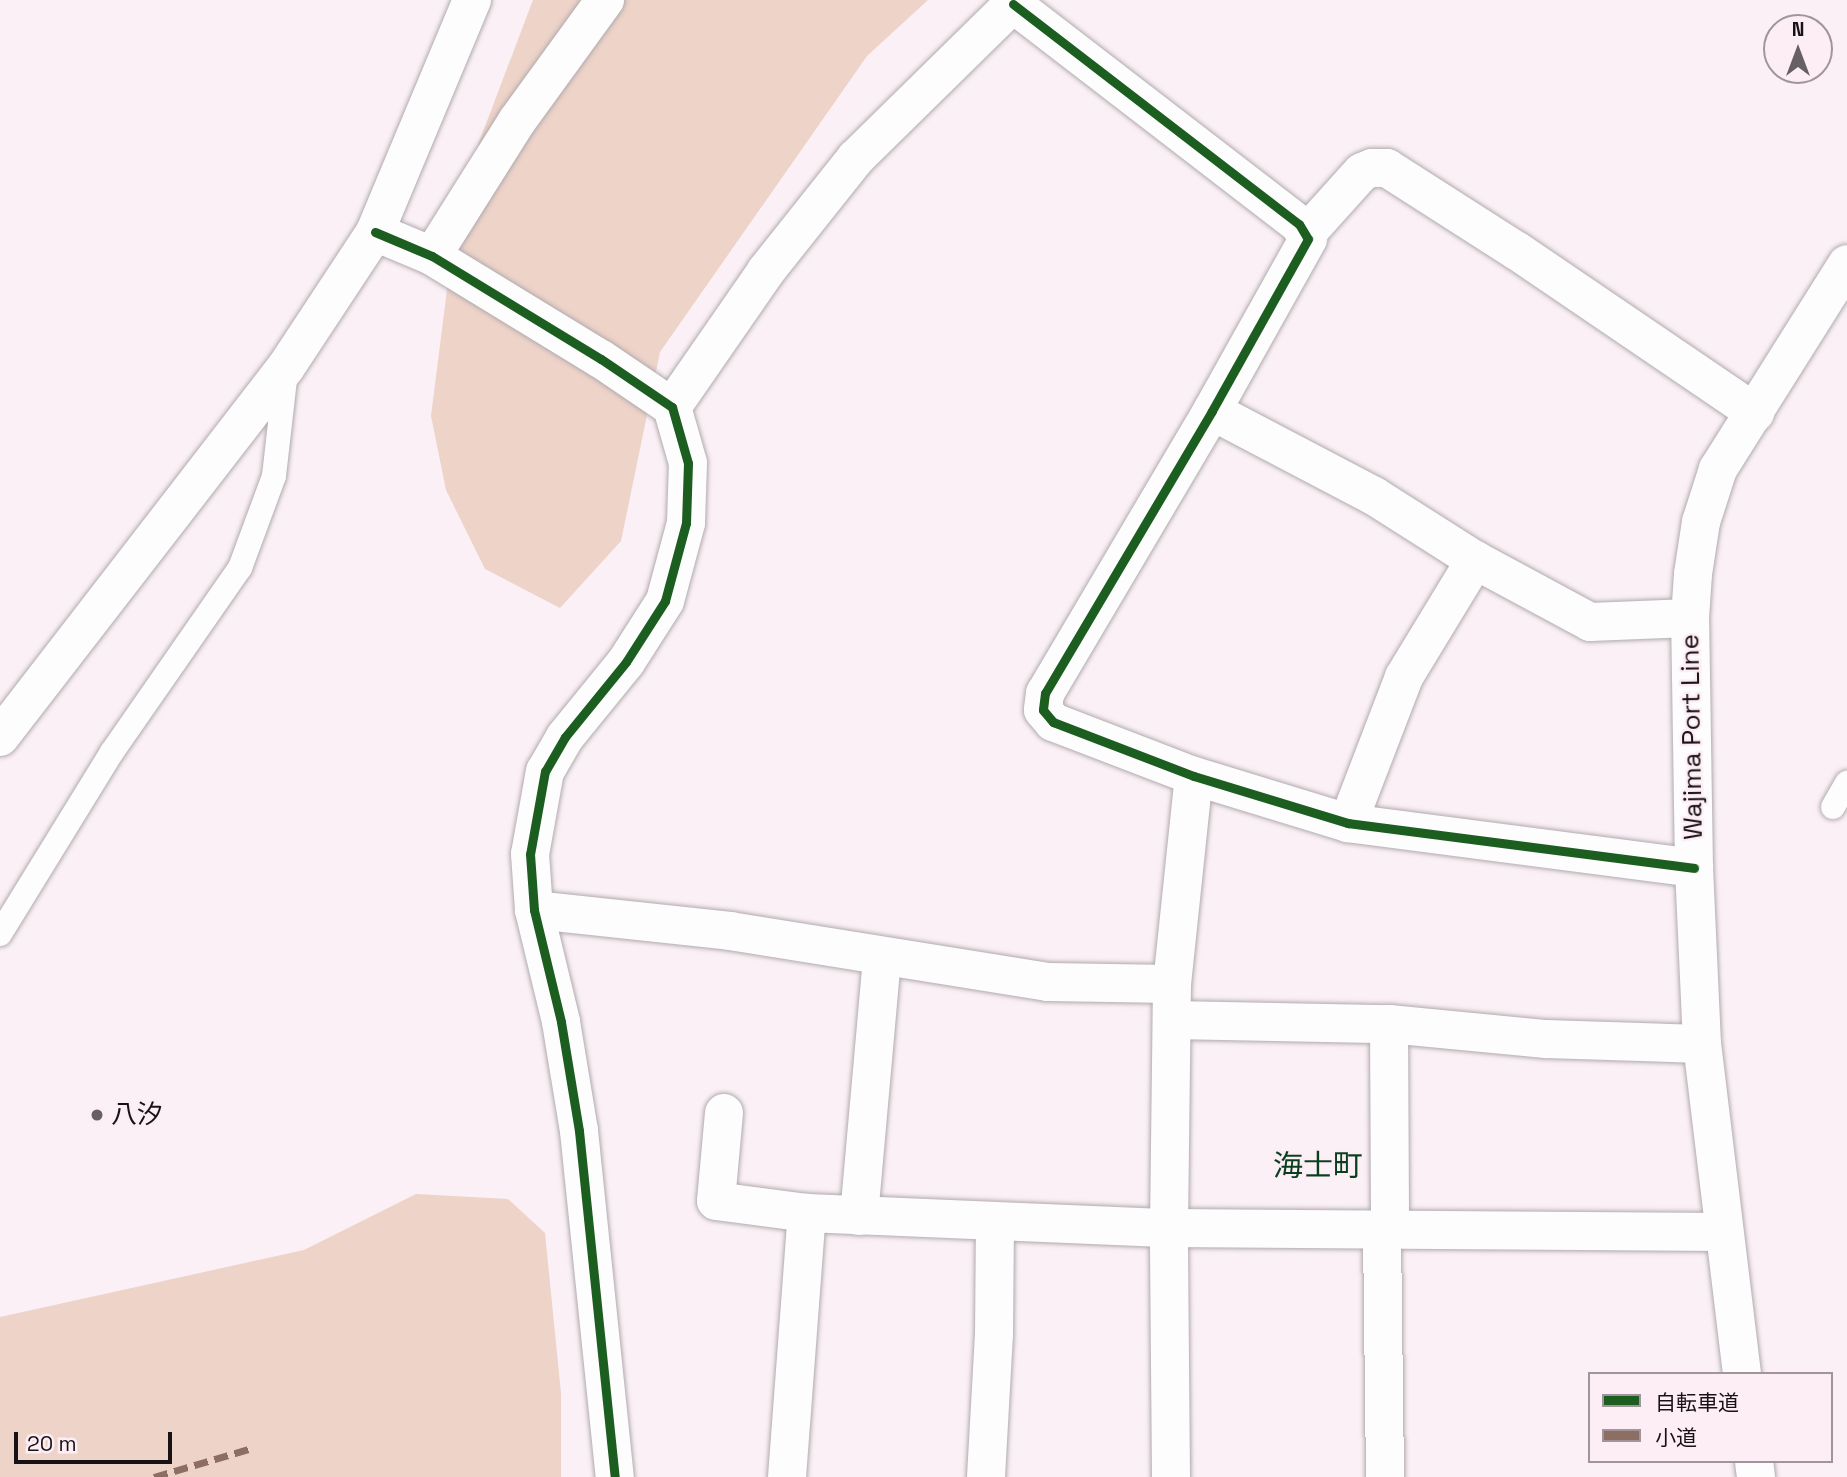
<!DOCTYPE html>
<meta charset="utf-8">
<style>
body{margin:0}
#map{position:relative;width:1847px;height:1477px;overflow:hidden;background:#faf0f5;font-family:"Space Grotesk","Noto Sans JP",sans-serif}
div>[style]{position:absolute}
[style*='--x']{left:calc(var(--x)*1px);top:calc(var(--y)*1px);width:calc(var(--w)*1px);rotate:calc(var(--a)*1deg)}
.forest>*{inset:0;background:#edd3c8}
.roads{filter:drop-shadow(0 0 2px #b1aaae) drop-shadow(0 0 2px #b1aaae)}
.service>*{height:24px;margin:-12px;padding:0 12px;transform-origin:12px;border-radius:12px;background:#fefdfe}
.minor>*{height:38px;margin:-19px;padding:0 19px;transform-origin:19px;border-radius:19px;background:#fefdfe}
.tertiary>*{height:38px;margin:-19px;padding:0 19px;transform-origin:19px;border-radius:19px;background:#fefdfe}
.secondary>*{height:38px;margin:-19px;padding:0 19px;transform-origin:19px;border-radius:19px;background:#fefdfe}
.quiet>*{height:7px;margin-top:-3.5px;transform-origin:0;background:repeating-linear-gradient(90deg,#8d6e63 0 14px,transparent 0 21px)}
.cycleway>*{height:9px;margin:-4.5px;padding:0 4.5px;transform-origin:4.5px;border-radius:4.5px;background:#1b5e20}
.dots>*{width:19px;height:19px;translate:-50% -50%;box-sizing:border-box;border:4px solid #fdedf5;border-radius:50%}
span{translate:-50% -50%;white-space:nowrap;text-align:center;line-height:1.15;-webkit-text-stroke:5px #fdedf5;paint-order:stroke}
.street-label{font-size:26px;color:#181215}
.poi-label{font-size:26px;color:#181215}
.left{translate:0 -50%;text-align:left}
.quarter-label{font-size:30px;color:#083f1e}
.legend{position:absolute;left:1588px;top:1372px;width:245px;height:91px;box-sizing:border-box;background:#fdedf5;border:2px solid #a1959b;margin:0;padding:9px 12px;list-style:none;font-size:21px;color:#181215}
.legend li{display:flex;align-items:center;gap:14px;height:35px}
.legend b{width:35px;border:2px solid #a1959b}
.north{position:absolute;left:1763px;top:14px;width:70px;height:70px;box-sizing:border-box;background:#fdedf5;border:2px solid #a1959b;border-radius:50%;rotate:0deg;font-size:19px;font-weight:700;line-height:28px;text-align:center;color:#181215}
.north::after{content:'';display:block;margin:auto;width:24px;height:32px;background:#676063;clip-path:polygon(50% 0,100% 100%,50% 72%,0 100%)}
.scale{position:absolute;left:14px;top:1432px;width:158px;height:32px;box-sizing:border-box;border:4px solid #181215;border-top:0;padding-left:9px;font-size:21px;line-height:24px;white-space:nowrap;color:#181215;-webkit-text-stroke:5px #fdedf5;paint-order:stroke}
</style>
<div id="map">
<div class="forest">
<div style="clip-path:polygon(533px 0,928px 0,867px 56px,660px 352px,621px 541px,560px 608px,485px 569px,446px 490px,431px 416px,459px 195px)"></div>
<div style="clip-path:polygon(416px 1194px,508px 1199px,545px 1233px,561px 1393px,561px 1477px,0 1477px,0 1317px,304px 1250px)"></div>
</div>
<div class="roads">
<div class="service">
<div style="--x:1833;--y:807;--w:28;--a:-60"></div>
<div style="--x:0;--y:934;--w:214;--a:-58.4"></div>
<div style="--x:112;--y:752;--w:224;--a:-55.2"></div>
<div style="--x:240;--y:568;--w:98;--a:-69.7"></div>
<div style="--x:274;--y:476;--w:107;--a:-83.5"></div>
</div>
<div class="minor">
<div style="--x:472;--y:0;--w:251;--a:112.7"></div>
<div style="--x:375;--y:232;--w:62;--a:22.8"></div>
<div style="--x:432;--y:256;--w:198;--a:31.4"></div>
<div style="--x:601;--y:359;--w:86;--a:34.1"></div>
<div style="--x:672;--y:407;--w:58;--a:74.1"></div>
<div style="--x:688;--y:463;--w:60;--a:91.9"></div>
<div style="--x:686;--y:523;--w:81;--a:105.1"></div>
<div style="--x:665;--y:601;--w:72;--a:122.6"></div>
<div style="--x:626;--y:662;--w:97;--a:129.1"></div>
<div style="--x:565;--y:737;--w:39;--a:120"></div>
<div style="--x:545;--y:771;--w:84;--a:100.2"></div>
<div style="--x:530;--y:854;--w:56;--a:85.9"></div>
<div style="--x:534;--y:910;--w:115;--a:76.4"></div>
<div style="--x:561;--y:1022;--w:110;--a:80.6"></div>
<div style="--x:579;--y:1131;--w:348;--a:84.1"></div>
<div style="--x:1013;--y:4;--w:361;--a:37.6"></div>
<div style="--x:1299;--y:224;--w:17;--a:59"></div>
<div style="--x:1308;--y:239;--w:197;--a:119.2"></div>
<div style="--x:1212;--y:411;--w:328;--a:120.6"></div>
<div style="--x:1045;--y:693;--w:17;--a:97"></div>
<div style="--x:1043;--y:710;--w:16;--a:50"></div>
<div style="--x:1053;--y:722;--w:151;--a:21"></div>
<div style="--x:1194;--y:776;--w:161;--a:17"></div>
<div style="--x:1348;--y:823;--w:349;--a:7.4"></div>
<div style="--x:1307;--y:233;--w:82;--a:-48"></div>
<div style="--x:1362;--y:172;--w:11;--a:-22"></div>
<div style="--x:1372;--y:168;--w:15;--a:0"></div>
<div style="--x:1387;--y:168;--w:154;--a:32.6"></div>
<div style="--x:1517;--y:251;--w:288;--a:34.2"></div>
<div style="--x:432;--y:256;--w:160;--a:-57.8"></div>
<div style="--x:517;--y:121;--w:150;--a:-54"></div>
<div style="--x:672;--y:407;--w:165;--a:-55.3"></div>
<div style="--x:766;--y:271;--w:144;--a:-51.5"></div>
<div style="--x:856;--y:158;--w:226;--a:-44.5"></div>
<div style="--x:1212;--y:411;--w:183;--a:27.7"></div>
<div style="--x:1374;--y:496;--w:120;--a:32.4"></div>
<div style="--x:1475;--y:560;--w:131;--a:28.3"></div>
<div style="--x:1590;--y:622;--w:100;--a:-2.3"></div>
<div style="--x:1348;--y:823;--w:156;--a:-69"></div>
<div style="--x:1404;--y:677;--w:137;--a:-58.7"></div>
<div style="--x:534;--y:910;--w:197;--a:6.1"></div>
<div style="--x:730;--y:931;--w:322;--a:9.1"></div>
<div style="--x:1048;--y:982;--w:124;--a:0.9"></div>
<div style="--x:1172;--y:1020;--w:217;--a:1.1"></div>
<div style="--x:1389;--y:1024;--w:158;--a:5.5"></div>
<div style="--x:1546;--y:1039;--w:156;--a:1.8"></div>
<div style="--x:1389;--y:1024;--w:205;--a:89.7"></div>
<div style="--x:724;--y:1113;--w:88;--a:95.2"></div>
<div style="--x:716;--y:1201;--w:92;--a:7.5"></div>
<div style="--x:807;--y:1213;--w:362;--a:2.4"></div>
<div style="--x:1169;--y:1228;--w:555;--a:0.41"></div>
<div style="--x:859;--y:1216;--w:261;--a:-84.9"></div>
<div style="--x:1382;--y:1231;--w:246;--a:89.3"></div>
<div style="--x:787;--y:1477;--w:265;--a:-85.7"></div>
<div style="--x:986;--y:1477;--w:142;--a:-86.8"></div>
<div style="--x:994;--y:1335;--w:113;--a:-89.5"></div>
<div style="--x:1171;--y:1477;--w:249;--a:-90.5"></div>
<div style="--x:1169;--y:1228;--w:244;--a:-89.3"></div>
<div style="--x:1172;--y:984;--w:209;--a:-84"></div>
</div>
<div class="tertiary">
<div style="--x:0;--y:737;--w:468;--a:-52.3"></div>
<div style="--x:286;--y:367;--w:162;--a:-56.6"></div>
</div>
<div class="secondary">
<div style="--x:1742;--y:1374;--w:332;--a:-96.9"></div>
<div style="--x:1702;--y:1044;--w:176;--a:-92.6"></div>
<div style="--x:1694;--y:868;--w:250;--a:-90.9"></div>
<div style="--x:1690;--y:618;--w:44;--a:-86.1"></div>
<div style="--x:1693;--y:574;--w:53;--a:-81.3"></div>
<div style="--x:1701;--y:522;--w:56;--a:-72.2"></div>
<div style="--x:1718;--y:469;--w:242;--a:-57.8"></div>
<div style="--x:1754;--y:1461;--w:16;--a:83"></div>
</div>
</div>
<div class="quiet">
<div style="--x:154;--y:1477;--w:102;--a:-16.5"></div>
</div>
<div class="cycleway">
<div style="--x:1013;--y:4;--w:361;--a:37.6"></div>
<div style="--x:1299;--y:224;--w:17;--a:59"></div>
<div style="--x:1308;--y:239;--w:197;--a:119.2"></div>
<div style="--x:1212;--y:411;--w:328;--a:120.6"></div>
<div style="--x:1045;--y:693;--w:17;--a:97"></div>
<div style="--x:1043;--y:710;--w:16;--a:50"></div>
<div style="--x:1053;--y:722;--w:151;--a:21"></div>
<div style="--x:1194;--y:776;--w:161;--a:17"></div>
<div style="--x:1348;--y:823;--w:349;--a:7.4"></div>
<div style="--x:375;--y:232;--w:62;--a:22.8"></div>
<div style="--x:432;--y:256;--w:198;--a:31.4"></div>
<div style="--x:601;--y:359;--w:86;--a:34.1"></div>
<div style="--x:672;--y:407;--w:58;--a:74.1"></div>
<div style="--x:688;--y:463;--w:60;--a:91.9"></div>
<div style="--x:686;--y:523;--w:81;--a:105.1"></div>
<div style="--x:665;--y:601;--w:72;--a:122.6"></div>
<div style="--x:626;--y:662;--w:97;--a:129.1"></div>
<div style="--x:565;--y:737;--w:39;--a:120"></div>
<div style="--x:545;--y:771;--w:84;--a:100.2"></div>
<div style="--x:530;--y:854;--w:56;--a:85.9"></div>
<div style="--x:534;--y:910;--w:115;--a:76.4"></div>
<div style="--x:561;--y:1022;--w:110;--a:80.6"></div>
<div style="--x:579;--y:1131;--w:348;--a:84.1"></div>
</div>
<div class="dots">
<div style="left:97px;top:1115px;background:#676063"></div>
</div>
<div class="street-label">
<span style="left:1692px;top:737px;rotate:-91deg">Wajima Port Line</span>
</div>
<div class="poi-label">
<span class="left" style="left:111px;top:1115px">八汐</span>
</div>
<div class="quarter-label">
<span style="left:1318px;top:1166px">海士町</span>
</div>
<ul class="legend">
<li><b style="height:9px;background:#1b5e20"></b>自転車道</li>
<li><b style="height:9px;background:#8d6e63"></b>小道</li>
</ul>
<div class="north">N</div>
<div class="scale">20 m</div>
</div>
